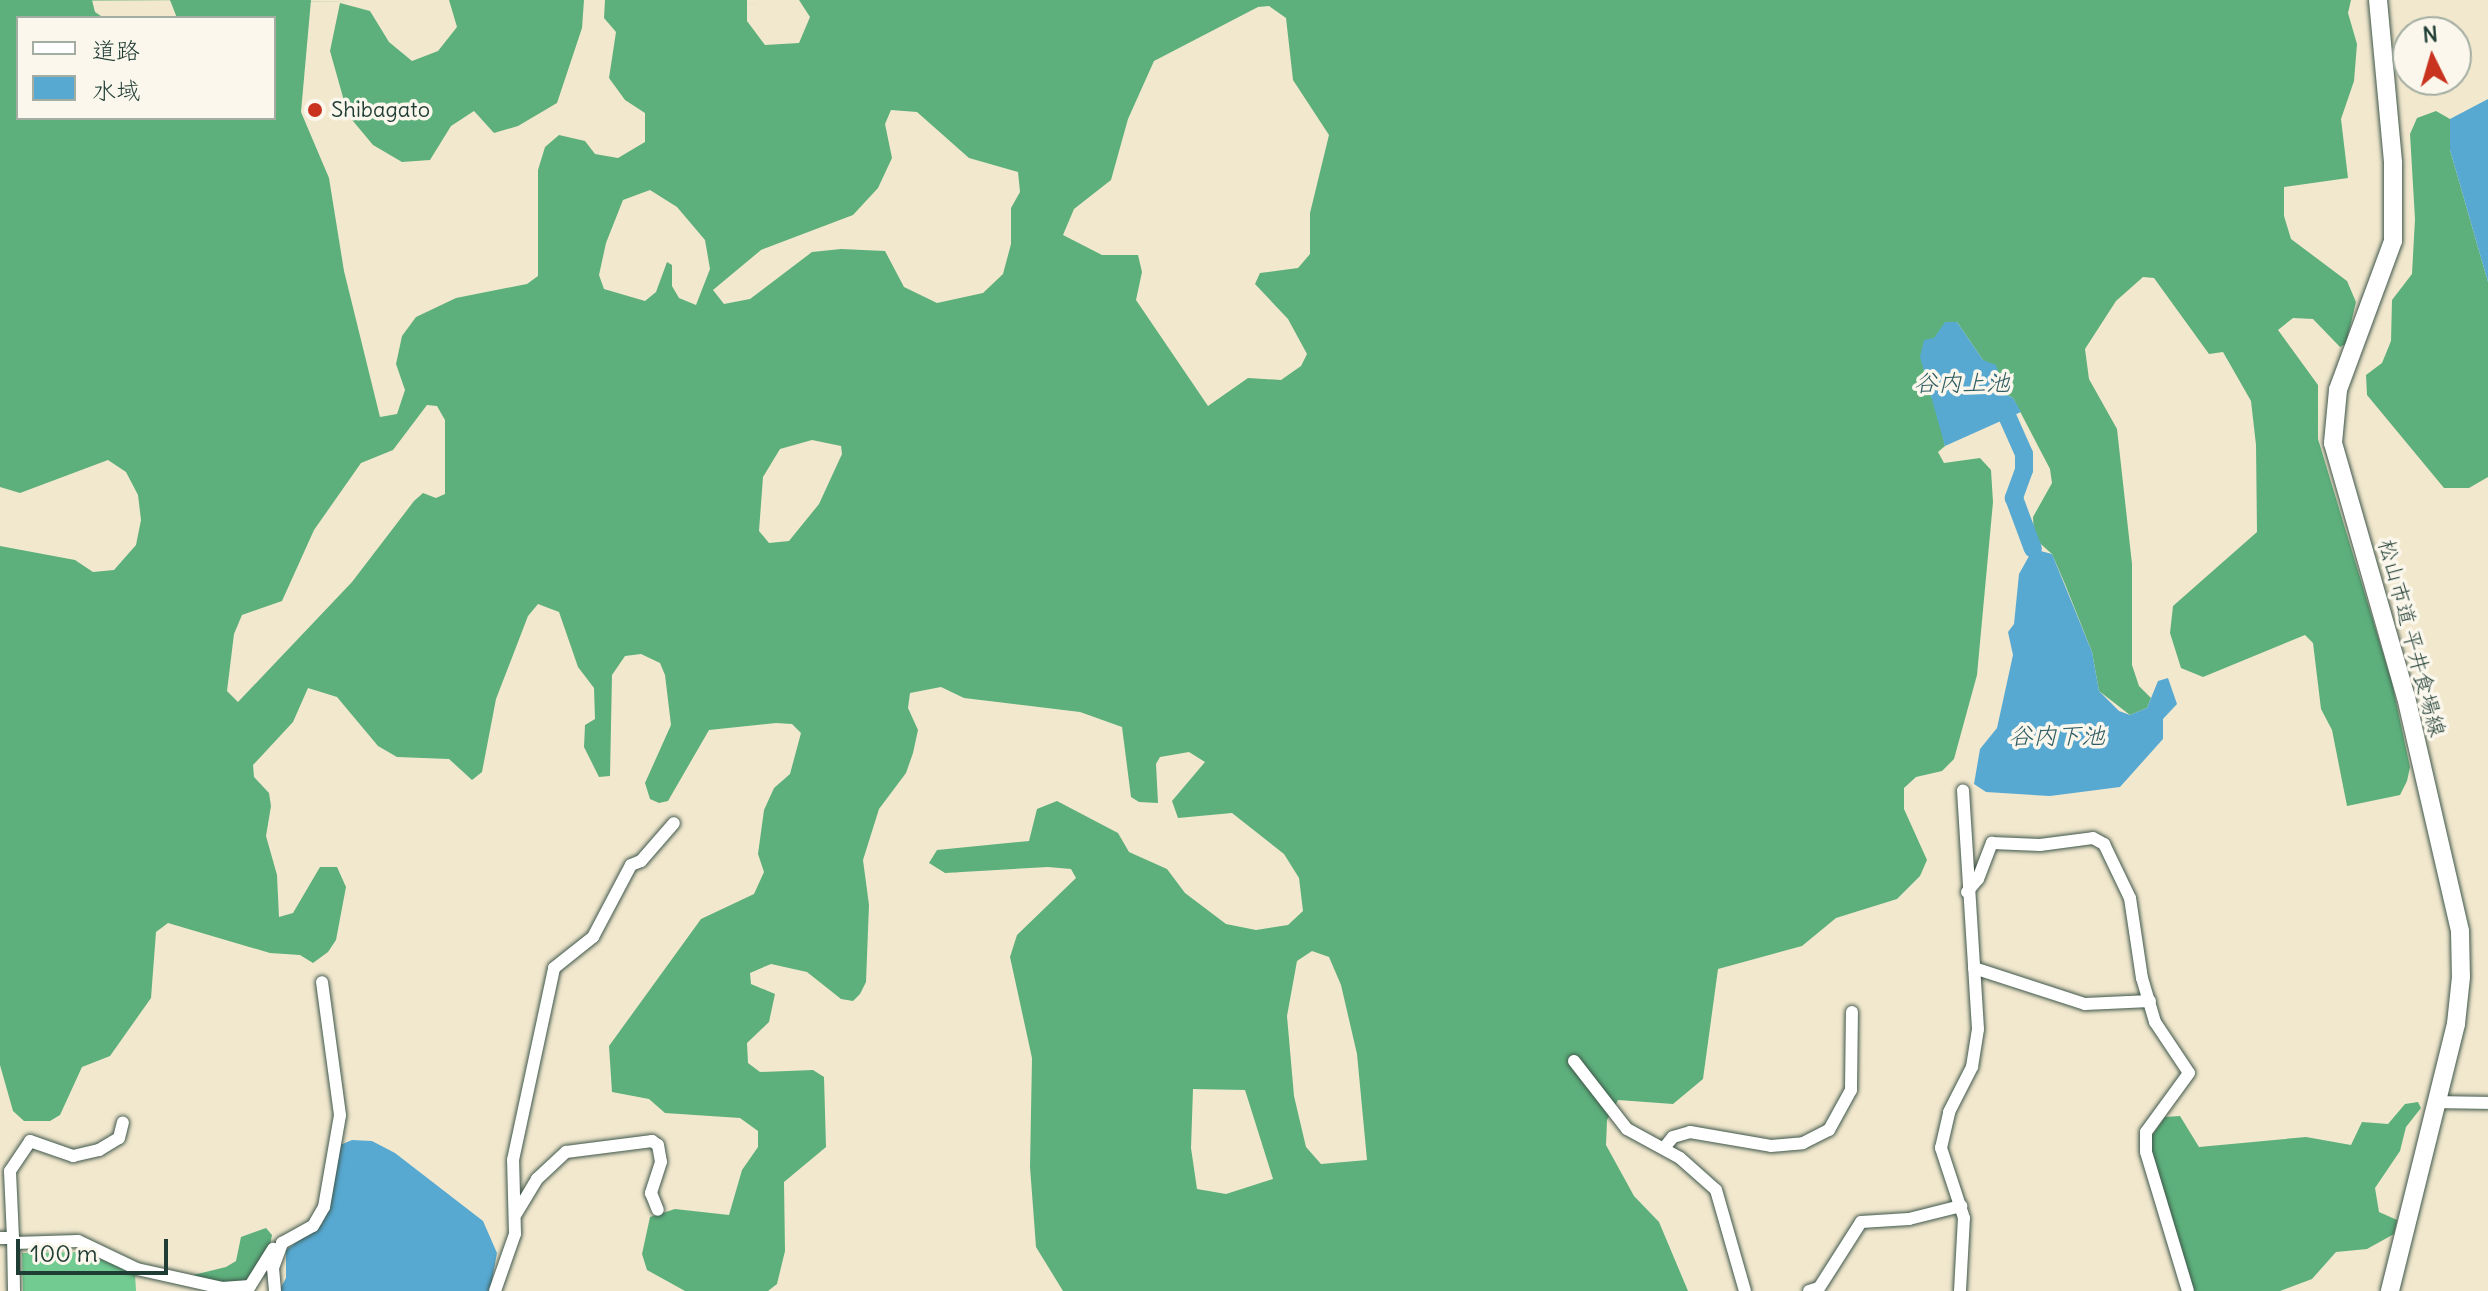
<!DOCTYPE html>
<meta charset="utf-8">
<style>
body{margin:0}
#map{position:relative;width:2488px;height:1291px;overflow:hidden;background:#f2e8ce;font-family:Delius,"Klee One",sans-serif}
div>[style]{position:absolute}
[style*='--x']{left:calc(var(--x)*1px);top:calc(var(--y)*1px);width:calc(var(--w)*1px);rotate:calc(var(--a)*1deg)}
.green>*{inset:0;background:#72cc92}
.forest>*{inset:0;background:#5db07c}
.water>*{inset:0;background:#58a9d2}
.river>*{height:18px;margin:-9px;padding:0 9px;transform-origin:9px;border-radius:9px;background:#58a9d2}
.roads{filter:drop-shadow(0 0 2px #3f574b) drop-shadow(0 0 2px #3f574b)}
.street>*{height:12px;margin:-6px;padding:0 6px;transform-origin:6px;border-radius:6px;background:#fff}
.secondary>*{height:18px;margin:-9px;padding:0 9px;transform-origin:9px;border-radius:9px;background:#fff}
.dots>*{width:22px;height:22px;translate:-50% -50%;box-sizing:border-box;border:4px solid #fbf7ec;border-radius:50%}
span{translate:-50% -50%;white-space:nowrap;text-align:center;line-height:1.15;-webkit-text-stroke:7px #fbf7ec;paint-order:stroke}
.poi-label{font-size:22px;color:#1f3d34}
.left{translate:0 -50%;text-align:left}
.street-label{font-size:22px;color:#1f3d34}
.water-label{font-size:24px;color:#305d63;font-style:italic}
.legend{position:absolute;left:16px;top:16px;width:260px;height:104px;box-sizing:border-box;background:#fbf7ec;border:2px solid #a3ada2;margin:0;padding:10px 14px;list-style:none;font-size:24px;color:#1f3d34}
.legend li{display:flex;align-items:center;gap:16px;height:40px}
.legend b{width:40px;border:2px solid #a3ada2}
.north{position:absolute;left:2392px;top:16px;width:80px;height:80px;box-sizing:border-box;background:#fbf7ec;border:2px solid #a3ada2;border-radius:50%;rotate:355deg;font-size:22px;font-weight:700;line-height:32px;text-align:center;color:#1f3d34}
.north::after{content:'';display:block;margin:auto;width:28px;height:36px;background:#c8321e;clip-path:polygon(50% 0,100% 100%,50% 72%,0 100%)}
.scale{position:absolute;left:16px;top:1239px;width:152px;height:36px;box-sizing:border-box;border:4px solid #1f3d34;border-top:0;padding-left:10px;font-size:24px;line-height:28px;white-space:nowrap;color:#1f3d34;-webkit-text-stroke:6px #fbf7ec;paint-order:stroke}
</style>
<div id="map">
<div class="green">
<div style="clip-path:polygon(83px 1252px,135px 1273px,136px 1291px,23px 1291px,22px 1253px)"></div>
</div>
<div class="forest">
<div style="clip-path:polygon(evenodd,0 0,92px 0,95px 12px,104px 18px,18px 18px,18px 118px,274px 118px,274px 18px,177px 18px,170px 0,311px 0,301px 112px,329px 178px,344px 271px,380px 417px,397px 414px,405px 390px,396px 364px,402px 336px,416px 317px,456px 298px,527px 284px,538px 276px,538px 170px,545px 147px,559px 135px,585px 141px,595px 154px,618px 158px,645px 142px,645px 113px,625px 100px,609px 78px,616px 32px,604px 18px,605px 0,747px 0,747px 21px,765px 45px,799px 43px,810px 17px,799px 0,2351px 0,2348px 13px,2357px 44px,2354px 81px,2341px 119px,2348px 178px,2284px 187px,2284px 216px,2291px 239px,2347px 281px,2356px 302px,2346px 344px,2340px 347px,2313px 319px,2293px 318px,2278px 330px,2318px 385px,2318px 439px,2392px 683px,2410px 767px,2407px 781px,2400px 795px,2347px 806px,2332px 730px,2321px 709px,2313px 643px,2305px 635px,2203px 677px,2181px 668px,2170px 633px,2173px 606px,2257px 532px,2256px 445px,2251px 401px,2223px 352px,2209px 354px,2154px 278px,2143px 277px,2116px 301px,2085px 349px,2089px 379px,2117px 429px,2132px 564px,2132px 665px,2139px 686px,2151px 698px,2147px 708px,2130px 715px,2099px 691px,2092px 652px,2065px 584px,2052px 554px,2034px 538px,2033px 517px,2052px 483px,2050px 469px,2013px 398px,1995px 389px,1983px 360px,1957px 322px,1922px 376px,1939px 414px,1945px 446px,1938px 452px,1944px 463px,1980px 458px,1991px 470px,1993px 502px,1977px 675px,1954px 759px,1942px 771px,1916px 777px,1904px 788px,1904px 809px,1927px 860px,1920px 876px,1897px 899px,1836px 918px,1802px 946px,1718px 969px,1703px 1079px,1673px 1104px,1618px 1100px,1607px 1120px,1606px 1145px,1634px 1196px,1659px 1222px,1688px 1291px,1063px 1291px,1036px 1247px,1030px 1167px,1032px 1058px,1010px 957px,1017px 935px,1076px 878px,1071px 869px,1048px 867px,945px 873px,929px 863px,937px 850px,1029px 841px,1037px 809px,1057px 801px,1118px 833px,1129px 852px,1167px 869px,1185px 893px,1226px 924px,1256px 930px,1288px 925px,1303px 911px,1299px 878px,1284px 854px,1232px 813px,1178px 818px,1172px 801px,1205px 762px,1189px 752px,1160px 757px,1156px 764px,1158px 803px,1139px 802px,1131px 797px,1122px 727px,1080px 712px,964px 698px,941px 687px,910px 693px,908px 708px,918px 730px,913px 753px,906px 773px,879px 809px,863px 860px,869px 905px,866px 982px,860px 994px,853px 1001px,841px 999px,807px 972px,771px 964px,750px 973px,751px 984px,775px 994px,769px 1022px,747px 1043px,748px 1063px,760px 1072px,813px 1070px,824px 1077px,826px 1147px,784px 1182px,785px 1251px,777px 1284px,768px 1291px,685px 1291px,647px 1270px,642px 1254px,650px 1217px,675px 1209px,729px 1215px,742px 1170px,758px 1147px,758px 1131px,740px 1118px,665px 1113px,649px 1099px,612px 1092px,609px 1046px,701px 919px,754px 894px,764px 872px,758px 854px,764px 810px,774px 788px,790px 774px,801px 733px,792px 724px,776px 723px,709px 730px,668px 801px,659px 803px,650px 799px,645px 783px,671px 725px,665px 675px,660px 663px,641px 654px,625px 656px,612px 675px,610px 776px,599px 777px,584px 747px,585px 725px,595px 719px,594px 688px,578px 667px,559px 612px,538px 604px,528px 616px,496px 699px,482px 772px,472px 780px,449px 759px,397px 757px,378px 746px,337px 697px,308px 688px,293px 722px,253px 765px,254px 777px,269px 793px,271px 806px,266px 836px,277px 875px,279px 917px,293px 913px,320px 867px,337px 867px,346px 887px,336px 940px,328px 952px,313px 963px,300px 955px,270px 953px,168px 923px,156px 932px,151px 998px,110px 1056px,82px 1067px,60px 1115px,50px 1121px,24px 1121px,13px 1111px,0 1065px,0 546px,75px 560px,93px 572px,114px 570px,136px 545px,141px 520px,138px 495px,126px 472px,108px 460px,20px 493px,0 487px,0 0,1269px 6px,1286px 18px,1293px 80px,1329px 135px,1310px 213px,1310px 254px,1298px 268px,1260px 273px,1255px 284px,1288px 319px,1307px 354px,1301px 366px,1281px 380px,1248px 378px,1208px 406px,1136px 300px,1142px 272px,1138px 255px,1102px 255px,1063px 235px,1074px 209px,1111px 180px,1128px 119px,1154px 61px,1258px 7px,1269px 6px,0 0,891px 110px,917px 112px,969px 158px,1018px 172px,1020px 192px,1011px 208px,1011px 244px,1003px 274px,983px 293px,937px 303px,904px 287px,885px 251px,841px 249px,812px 252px,750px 299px,724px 304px,713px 290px,761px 250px,853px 215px,878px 188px,892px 158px,885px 124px,891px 110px,0 0,650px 190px,677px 207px,705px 240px,710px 269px,696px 305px,679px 298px,672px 286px,672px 265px,667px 262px,656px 292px,645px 301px,604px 289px,599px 275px,606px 243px,623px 200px,650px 190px,0 0,427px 405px,437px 406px,445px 420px,445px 494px,436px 498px,423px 493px,414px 501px,352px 582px,238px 702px,227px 691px,234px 634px,242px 615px,282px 601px,314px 530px,361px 463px,393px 450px,427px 405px,0 0,812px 440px,841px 446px,842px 454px,819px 504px,789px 541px,769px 543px,759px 531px,763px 477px,780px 449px,812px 440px,0 0,1312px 951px,1329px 957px,1341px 985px,1357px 1054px,1367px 1160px,1321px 1164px,1306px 1147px,1294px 1096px,1287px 1016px,1297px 961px,1312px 951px,0 0,1193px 1089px,1245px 1090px,1273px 1179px,1226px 1194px,1197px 1189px,1191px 1148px,1193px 1089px)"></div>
<div style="clip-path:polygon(449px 0,584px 0,582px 28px,557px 103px,518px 126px,494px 133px,474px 111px,451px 126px,430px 160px,402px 162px,373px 145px,348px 115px,330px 51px,340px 3px,370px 11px,389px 42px,412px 61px,438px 51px,457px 27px)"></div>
<div style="clip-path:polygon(2436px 111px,2450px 119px,2450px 150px,2488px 282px,2488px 477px,2469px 488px,2444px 488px,2367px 395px,2366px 375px,2382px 363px,2391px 341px,2392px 300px,2412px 274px,2415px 219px,2410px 134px,2417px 118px)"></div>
<div style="clip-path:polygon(2418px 1102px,2421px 1108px,2406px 1127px,2400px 1151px,2375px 1188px,2379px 1212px,2397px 1220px,2394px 1234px,2367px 1249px,2336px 1252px,2312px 1279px,2280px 1291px,2192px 1291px,2154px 1171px,2149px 1140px,2165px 1117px,2180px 1116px,2199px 1147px,2306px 1137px,2351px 1145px,2362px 1122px,2388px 1124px,2405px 1104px)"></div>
<div style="clip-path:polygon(266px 1228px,272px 1235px,270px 1245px,249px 1280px,225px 1284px,185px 1277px,226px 1267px,236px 1261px,241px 1237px)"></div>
</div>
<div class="water">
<div style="clip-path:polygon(2488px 99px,2488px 282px,2450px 150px,2450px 119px)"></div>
<div style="clip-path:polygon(1945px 322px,1957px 322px,1983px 360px,1996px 365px,2000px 378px,1995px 389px,2013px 398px,2021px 412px,1945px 446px,1920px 357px,1924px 340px,1934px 338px)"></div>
<div style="clip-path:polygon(2033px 549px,2052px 554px,2092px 652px,2099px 691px,2119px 711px,2130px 715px,2147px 708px,2158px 681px,2168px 678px,2177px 704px,2163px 719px,2163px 739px,2120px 787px,2050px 796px,1986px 792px,1974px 784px,1980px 749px,1997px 728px,2013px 655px,2008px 632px,2014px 624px,2019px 574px)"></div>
<div style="clip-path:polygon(352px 1140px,372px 1141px,395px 1153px,483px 1221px,497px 1253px,490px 1291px,279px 1291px,286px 1278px,286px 1250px,322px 1224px,340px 1145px)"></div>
</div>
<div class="river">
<div style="--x:2008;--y:418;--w:39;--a:66"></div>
<div style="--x:2024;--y:454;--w:16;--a:90"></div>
<div style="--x:2024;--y:470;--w:30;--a:110"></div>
<div style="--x:2014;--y:498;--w:54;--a:69.6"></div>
</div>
<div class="roads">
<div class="street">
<div style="--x:1967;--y:892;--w:17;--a:-50"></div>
<div style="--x:1978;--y:879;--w:39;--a:-69"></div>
<div style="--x:1992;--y:843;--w:48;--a:2.4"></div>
<div style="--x:2040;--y:845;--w:53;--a:-7.5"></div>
<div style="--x:2093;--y:838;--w:13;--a:29"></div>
<div style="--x:2104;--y:844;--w:60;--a:64.3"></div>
<div style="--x:2130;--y:898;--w:81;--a:81.5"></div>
<div style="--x:2142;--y:978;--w:46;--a:73.5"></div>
<div style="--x:2155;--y:1022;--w:61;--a:56.3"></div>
<div style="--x:2189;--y:1073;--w:73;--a:126.1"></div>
<div style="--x:2146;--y:1132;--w:20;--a:90"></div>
<div style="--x:2146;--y:1152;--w:145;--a:73.2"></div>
<div style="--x:1974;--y:968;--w:117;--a:18"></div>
<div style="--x:2085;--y:1004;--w:65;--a:-2.6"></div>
<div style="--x:1574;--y:1061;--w:86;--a:52.1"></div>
<div style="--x:1627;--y:1129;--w:60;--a:28.7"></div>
<div style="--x:1680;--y:1158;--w:48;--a:41.6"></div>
<div style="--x:1716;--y:1190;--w:105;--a:74"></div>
<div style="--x:2437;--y:1102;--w:51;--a:1.1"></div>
<div style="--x:1664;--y:1148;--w:14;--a:-51"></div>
<div style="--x:1673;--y:1137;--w:18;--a:-16"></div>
<div style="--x:1690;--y:1132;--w:82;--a:9.8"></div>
<div style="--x:1771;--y:1146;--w:32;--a:-5"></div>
<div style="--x:1803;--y:1143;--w:29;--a:-27"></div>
<div style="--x:1829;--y:1130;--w:46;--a:-61.2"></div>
<div style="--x:1851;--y:1090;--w:78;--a:-89.3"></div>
<div style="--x:516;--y:1214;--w:41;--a:-59"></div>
<div style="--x:537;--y:1179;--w:40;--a:-43"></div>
<div style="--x:566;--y:1152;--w:87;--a:-7.3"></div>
<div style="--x:652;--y:1141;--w:7;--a:34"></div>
<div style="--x:658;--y:1145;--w:17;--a:80"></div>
<div style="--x:661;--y:1162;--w:33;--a:108"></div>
<div style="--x:651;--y:1193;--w:18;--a:68"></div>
<div style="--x:0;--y:1238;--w:13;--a:0"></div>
<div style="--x:13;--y:1238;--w:53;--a:88.9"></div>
<div style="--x:13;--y:1238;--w:67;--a:-92.6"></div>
<div style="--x:10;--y:1171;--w:36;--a:-56"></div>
<div style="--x:30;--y:1141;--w:46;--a:19.2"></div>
<div style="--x:73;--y:1156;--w:27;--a:-13"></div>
<div style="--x:99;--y:1150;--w:23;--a:-31"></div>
<div style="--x:119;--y:1138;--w:16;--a:-76"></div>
<div style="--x:14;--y:1243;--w:64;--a:-1.8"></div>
<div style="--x:78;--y:1241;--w:65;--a:25.4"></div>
<div style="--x:137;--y:1269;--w:87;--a:12.6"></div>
<div style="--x:222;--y:1288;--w:28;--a:-4"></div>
<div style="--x:250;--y:1286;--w:44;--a:-58.1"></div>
<div style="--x:275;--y:1291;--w:23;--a:-95"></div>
<div style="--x:273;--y:1268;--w:27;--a:-70"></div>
<div style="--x:282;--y:1243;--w:35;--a:-29"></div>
<div style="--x:313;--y:1226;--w:22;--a:-60"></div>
<div style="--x:324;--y:1207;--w:93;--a:-80.1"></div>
<div style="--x:340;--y:1115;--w:134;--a:-97.7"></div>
<div style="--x:495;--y:1291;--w:60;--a:-70.7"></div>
<div style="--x:515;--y:1234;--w:74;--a:-91.5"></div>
<div style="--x:513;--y:1160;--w:196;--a:-77.9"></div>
<div style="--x:554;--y:968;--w:50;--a:-38.5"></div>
<div style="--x:593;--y:937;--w:81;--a:-62.2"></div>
<div style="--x:631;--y:865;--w:11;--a:-22"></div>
<div style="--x:641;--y:861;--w:50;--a:-49"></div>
<div style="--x:1809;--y:1291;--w:10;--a:-17"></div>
<div style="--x:1819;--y:1288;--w:78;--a:-57.5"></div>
<div style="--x:1861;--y:1222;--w:48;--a:-3.6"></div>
<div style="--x:1909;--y:1219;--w:54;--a:-14"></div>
<div style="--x:1960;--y:1291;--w:73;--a:-86.9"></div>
<div style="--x:1964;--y:1218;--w:74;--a:-108.2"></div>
<div style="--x:1941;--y:1148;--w:37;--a:-77"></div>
<div style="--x:1949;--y:1112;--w:51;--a:-62.9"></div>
<div style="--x:1972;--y:1067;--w:38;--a:-81"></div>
<div style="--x:1978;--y:1029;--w:239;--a:-93.6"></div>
</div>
<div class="secondary">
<div style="--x:2378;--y:0;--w:164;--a:84.7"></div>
<div style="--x:2393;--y:163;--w:78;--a:90"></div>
<div style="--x:2393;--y:241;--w:159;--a:110.3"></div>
<div style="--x:2338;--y:390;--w:53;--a:95.4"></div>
<div style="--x:2333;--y:443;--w:264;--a:74"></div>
<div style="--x:2406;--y:697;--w:240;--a:77"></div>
<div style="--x:2460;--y:931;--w:46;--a:88.8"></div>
<div style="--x:2461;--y:977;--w:47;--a:96.1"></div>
<div style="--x:2456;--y:1024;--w:275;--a:103.9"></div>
</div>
</div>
<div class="dots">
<div style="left:315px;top:110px;background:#c8321e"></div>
</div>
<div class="poi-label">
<span class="left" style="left:331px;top:110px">Shibagato</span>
</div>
<div class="street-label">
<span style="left:2412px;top:638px;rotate:75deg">松山市道 平井食場線</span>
</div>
<div class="water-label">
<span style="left:1962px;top:383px">谷内上池</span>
<span style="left:2057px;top:736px">谷内下池</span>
</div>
<ul class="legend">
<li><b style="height:10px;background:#fff"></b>道路</li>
<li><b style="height:22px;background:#58a9d2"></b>水域</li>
</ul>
<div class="north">N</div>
<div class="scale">100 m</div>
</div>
